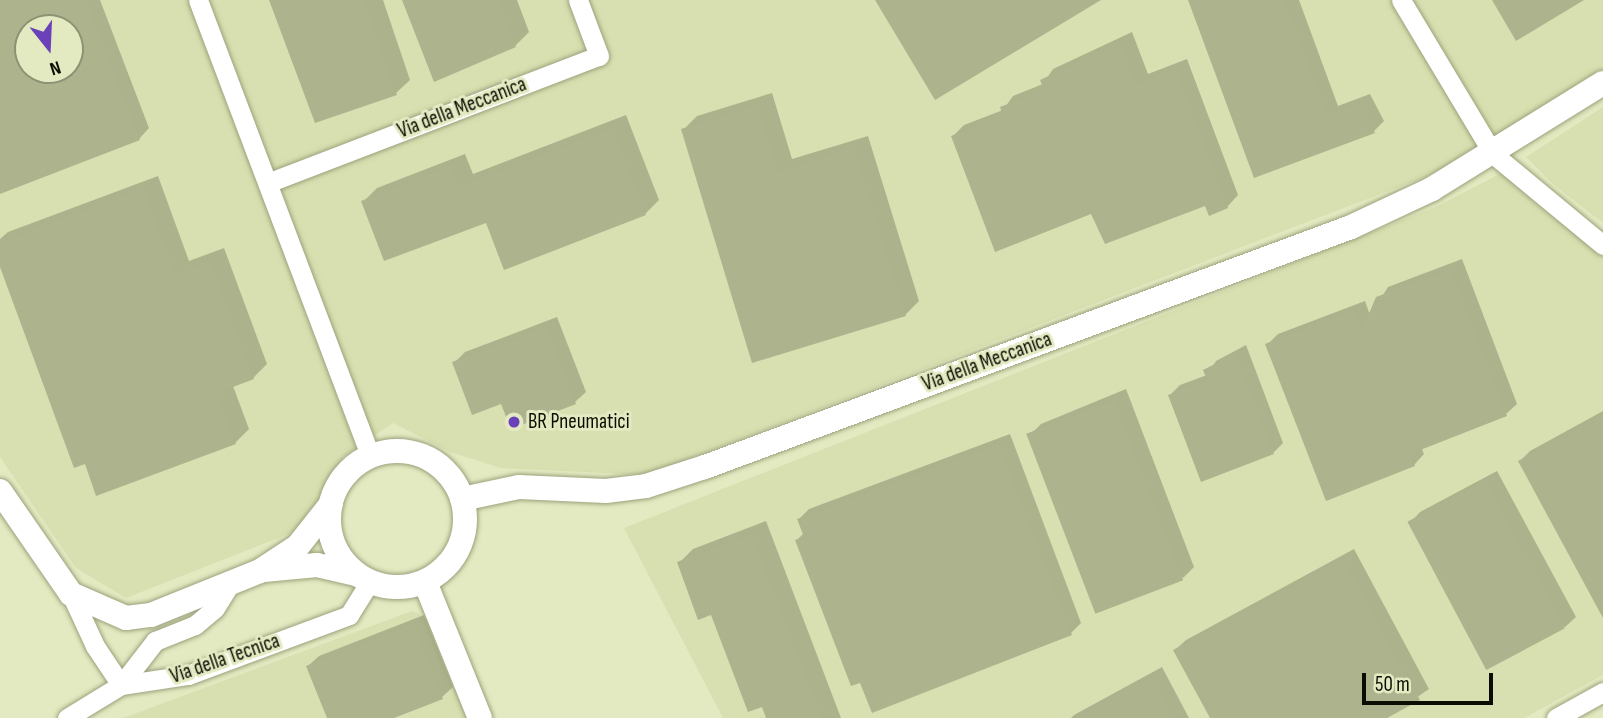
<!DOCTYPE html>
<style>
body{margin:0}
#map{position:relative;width:1603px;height:718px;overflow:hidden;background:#e3eac1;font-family:"Sofia Sans Condensed",sans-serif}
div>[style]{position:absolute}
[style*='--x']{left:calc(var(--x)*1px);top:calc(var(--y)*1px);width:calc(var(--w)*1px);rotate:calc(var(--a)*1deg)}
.built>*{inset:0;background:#d8dfb0}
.shadow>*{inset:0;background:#0003}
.building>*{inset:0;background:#adb38d;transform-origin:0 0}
.roads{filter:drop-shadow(0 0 2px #9ca27c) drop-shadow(0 0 2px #9ca27c)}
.minor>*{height:19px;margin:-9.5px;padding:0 9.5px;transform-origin:9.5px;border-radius:9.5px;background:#fff}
.tertiary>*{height:24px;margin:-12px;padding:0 12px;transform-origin:12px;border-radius:12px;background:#fff}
.tertiary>.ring{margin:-12px;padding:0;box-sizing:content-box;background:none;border:24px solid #fff;border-radius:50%}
.dots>*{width:19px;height:19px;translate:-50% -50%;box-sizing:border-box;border:4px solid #e3eac1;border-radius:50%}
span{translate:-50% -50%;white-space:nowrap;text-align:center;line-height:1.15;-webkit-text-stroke:6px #e3eac1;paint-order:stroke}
.street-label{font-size:21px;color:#0c0d02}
.poi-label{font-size:21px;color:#0c0d02}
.left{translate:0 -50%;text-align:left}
.north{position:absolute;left:14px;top:14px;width:70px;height:70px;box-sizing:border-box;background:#e3eac1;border:2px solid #8d9275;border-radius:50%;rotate:162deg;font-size:19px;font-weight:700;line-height:28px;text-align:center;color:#0c0d02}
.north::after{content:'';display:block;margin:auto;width:24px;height:32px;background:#6a41b9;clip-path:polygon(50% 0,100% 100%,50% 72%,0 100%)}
.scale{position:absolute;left:1362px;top:673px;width:131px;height:32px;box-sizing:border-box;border:4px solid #0c0d02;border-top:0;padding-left:9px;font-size:21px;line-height:24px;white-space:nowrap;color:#0c0d02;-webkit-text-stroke:5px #e3eac1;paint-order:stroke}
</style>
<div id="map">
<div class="built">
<div style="clip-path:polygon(evenodd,0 0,1603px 0,1603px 71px,1471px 154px,1425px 177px,646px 475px,501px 468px,450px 452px,393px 423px,344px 456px,301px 529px,126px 598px,76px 568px,0 457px,0 0,28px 28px,70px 28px,70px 70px,28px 70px,28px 28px)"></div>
<div style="clip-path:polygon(1603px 107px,1603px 223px,1553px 184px,1526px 157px)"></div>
<div style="clip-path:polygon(1503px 172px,1536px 204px,1603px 256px,1603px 675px,1524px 718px,723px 718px,624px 528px,1438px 206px)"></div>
<div style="clip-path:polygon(412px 611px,428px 618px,466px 718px,123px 718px)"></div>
</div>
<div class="shadow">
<div style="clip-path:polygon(evenodd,0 0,100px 0,149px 128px,139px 139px,0 192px,0 0,28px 28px,70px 28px,70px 70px,28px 70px,28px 28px)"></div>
<div style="clip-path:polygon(271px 0,383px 0,410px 80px,396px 93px)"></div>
<div style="clip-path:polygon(403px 0,517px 0,529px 32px,515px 46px)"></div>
<div style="clip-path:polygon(1190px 0,1299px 0,1338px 106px,1370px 94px,1384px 121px,1374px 131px,1255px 176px)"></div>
<div style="clip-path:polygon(1132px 32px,1148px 74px,1187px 59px,1238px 195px,1227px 207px,1206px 204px,1092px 211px,953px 136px,964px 125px,1003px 110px,1013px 96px,1043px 84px,1053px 69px)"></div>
<div style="clip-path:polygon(772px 93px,792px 159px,868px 136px,919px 301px,905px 315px,683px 130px,697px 116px)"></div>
<div style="clip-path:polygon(626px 115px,659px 200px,645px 214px,487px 220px,363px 202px,377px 188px,465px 154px,473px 174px)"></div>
<div style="clip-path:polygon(158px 176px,189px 261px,224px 248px,267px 364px,253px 378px,233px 386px,249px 429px,235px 443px,0 262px,0 239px,8px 232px)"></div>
<div style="clip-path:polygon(1462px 259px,1517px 404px,1506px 414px,1421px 447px,1424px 454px,1414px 465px,1267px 345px,1278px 334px,1365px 301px,1370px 315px,1388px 287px)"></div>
<div style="clip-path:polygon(557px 317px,586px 392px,575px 402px,503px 401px,454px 363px,465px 352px)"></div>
<div style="clip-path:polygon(1246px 345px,1283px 443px,1273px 453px,1170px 395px,1180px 385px,1207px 375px,1216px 361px)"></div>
<div style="clip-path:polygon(1126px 389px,1194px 567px,1183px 578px,1029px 436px,1041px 424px)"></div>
<div style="clip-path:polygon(1603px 411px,1603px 611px,1520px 461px,1530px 451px)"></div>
<div style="clip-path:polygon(1010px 434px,1081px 623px,1071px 633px,797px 540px,804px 533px,799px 519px,809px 509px)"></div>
<div style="clip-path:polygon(1497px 471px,1576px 617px,1565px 627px,1410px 523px,1420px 512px)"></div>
<div style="clip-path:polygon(766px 521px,841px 718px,768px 718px,712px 613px,679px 563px,693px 549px)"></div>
<div style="clip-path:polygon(1354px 549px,1429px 689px,1387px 718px,1212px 718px,1175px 650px,1186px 640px)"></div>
<div style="clip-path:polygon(424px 615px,453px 687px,442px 697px,389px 718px,329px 718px,308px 666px,319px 656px)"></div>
<div style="clip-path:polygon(1162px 667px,1189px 718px,1071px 718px,1074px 715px)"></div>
</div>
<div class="building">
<div style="clip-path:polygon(evenodd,0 0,86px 0,140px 140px,0 194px,0 0,28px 28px,70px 28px,70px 70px,28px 70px,28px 28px)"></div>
<div style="clip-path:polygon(269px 0,364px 0,397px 95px,315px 123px)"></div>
<div style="clip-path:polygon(402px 0,498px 0,516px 47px,434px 82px)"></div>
<div style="clip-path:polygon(875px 0,1101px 0,935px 100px)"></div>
<div style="clip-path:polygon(1188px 0,1285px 0,1328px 115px,1360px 103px,1375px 133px,1254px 178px)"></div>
<div style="clip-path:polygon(1492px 0,1584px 0,1516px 41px)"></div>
<div style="clip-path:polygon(1120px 43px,1136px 84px,1176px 69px,1228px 208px,1209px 216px,1205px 206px,1105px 244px,1091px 214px,995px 252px,951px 136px,1003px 116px,1000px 107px,1044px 90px,1040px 80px)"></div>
<div style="clip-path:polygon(758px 106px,778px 172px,854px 148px,906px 316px,752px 363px,681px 129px)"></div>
<div style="clip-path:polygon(612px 128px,646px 215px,504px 270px,486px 223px,384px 261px,361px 201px,451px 166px,459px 187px)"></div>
<div style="clip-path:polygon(144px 189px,175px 274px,210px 261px,254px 379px,217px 393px,236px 444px,96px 496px,85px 464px,74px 468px,0 267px,0 242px)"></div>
<div style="clip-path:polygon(1451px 269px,1507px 416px,1410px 454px,1415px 466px,1326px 501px,1265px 344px,1354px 310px,1362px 330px,1376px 297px)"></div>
<div style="clip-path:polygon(547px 327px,576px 404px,511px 429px,501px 404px,472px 415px,452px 362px)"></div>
<div style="clip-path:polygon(1235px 354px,1274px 454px,1201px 482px,1168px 395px,1207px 380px,1203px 370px)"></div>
<div style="left:1114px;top:400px;width:193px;height:94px;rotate:69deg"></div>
<div style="clip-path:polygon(1603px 415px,1603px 618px,1518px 461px)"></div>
<div style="clip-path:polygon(999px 444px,1072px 635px,872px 713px,860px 683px,851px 686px,795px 540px,804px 537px,797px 519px)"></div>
<div style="left:1486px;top:480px;width:168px;height:89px;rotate:62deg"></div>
<div style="clip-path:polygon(752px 534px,822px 718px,766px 718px,762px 707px,748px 712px,711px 615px,698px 620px,677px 562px)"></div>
<div style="clip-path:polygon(1343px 559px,1420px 700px,1387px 718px,1210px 718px,1173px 650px)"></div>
<div style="clip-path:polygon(414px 624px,443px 699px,394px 718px,327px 718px,306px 666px)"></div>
<div style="clip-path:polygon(1151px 677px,1173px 718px,1074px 718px)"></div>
</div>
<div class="roads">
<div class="minor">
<div style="--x:198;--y:0;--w:489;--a:69.3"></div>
<div style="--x:1401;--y:0;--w:179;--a:59.1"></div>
<div style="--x:1493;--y:154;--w:143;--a:39.6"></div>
<div style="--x:270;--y:182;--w:352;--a:-21"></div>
<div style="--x:599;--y:56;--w:60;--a:-110.6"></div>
<div style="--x:71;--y:594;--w:57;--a:65.2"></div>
<div style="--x:95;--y:646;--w:47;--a:56.3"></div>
<div style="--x:121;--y:685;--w:68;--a:-8.5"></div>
<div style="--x:188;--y:675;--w:172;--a:-20.4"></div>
<div style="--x:349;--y:615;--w:39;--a:-58"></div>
<div style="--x:67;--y:718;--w:63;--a:-31.4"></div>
<div style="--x:121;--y:685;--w:56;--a:-52.3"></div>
<div style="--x:155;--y:641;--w:43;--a:-21.8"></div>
<div style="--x:195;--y:625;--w:26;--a:-40"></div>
<div style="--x:215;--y:608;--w:31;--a:-58"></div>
<div style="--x:1556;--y:718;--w:54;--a:-29"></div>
</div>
<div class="tertiary">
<div class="ring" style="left:329px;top:451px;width:112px;height:112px"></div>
<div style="--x:0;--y:491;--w:125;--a:55.4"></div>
<div style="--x:71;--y:594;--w:60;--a:23.6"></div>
<div style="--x:126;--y:618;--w:25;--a:-7"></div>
<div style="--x:151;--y:615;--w:118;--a:-22"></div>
<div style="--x:260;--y:571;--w:45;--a:-33.3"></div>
<div style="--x:298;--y:546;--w:53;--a:-51.8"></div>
<div style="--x:462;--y:499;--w:58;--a:-11.9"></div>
<div style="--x:519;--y:487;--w:87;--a:2.6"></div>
<div style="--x:606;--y:491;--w:40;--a:-7.1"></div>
<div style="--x:646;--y:486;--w:62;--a:-17.9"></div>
<div style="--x:705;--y:467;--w:689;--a:-20.38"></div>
<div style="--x:1351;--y:227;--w:89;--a:-25.1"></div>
<div style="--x:1432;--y:189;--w:201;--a:-31.8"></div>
<div style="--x:264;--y:570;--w:53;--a:-5.4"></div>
<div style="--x:317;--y:565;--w:39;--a:13"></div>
<div style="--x:425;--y:582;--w:147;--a:68"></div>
</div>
</div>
<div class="dots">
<div style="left:514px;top:422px;background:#6a41b9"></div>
</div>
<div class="street-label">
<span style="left:462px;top:108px;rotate:-21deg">Via della Meccanica</span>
<span style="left:987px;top:362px;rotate:-20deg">Via della Meccanica</span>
<span style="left:225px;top:659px;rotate:-19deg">Via della Tecnica</span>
</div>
<div class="poi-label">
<span class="left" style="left:528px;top:422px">BR Pneumatici</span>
</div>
<div class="north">N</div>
<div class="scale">50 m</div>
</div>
